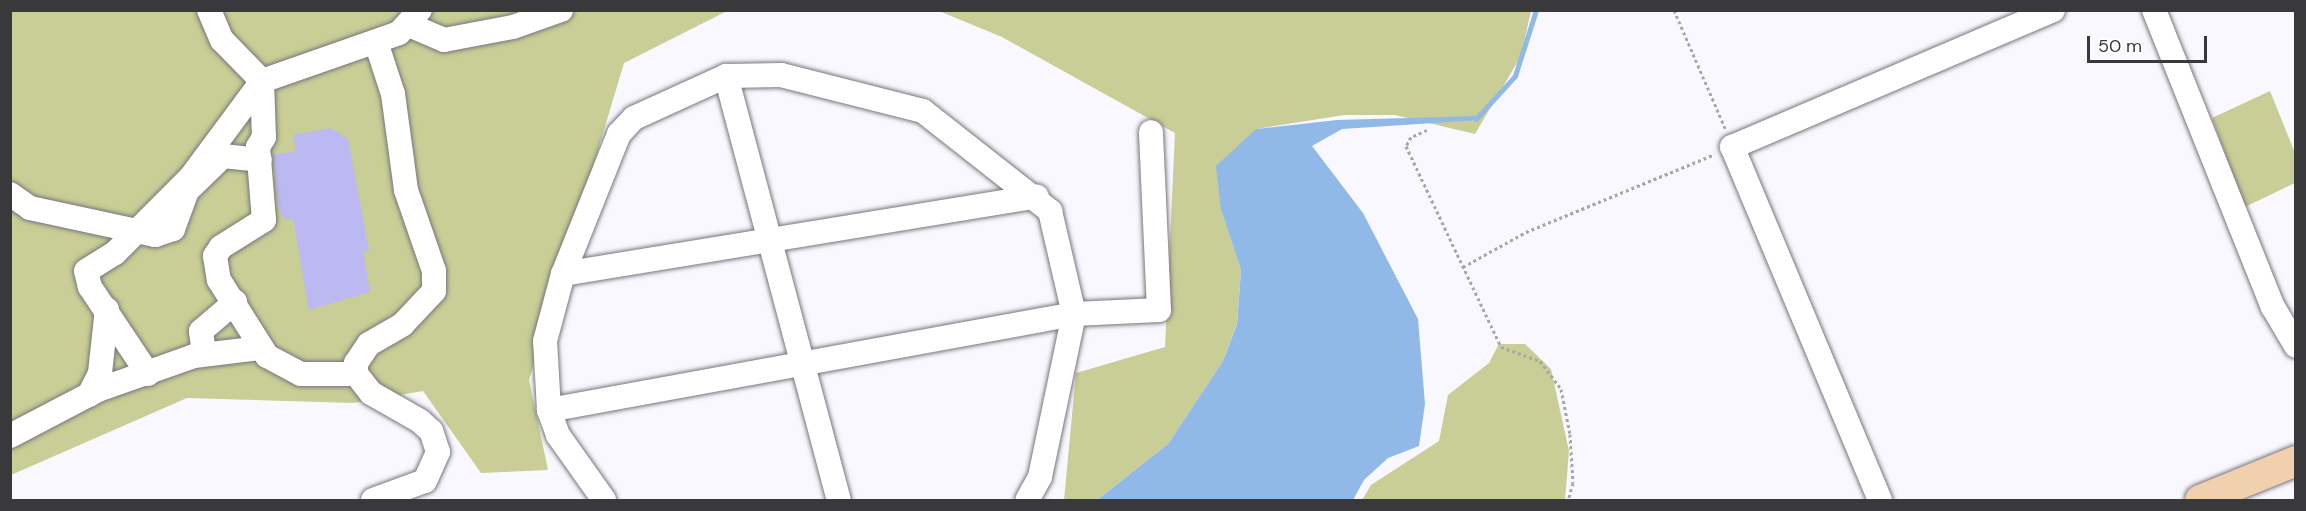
<!DOCTYPE html>
<style>
body{margin:0}
#map{position:relative;width:2306px;height:511px;overflow:hidden;background:#f8f8fe;font-family:"DM Sans",sans-serif}
div>[style]{position:absolute}
[style*='--x']{left:calc(var(--x)*1px);top:calc(var(--y)*1px);width:calc(var(--w)*1px);rotate:calc(var(--a)*1deg)}
.green>*{inset:0;background:#c8ce95}
.water>*{inset:0;background:#91b9e8}
.stream>*{height:4.5px;margin:-2.25px;padding:0 2.25px;transform-origin:2.25px;border-radius:2.25px;background:#91b9e8}
.building>*{inset:0;background:#bcb8f1}
.path>*{height:3px;margin-top:-1.5px;transform-origin:0;background:repeating-linear-gradient(90deg,#a6a6ab 0 3px,transparent 0 6px)}
.roads{filter:drop-shadow(0 0 2px #76767c) drop-shadow(0 0 2px #76767c)}
.minor>*{height:24px;margin:-12px;padding:0 12px;transform-origin:12px;border-radius:12px;background:#fff}
.major>*{height:30px;margin:-15px;padding:0 15px;transform-origin:15px;border-radius:15px;background:#f1d0ad}
span{translate:-50% -50%;white-space:nowrap;text-align:center;line-height:1.15;-webkit-text-stroke:5px #fff;paint-order:stroke}
.frame{position:absolute;inset:0;border:12px solid #39393c;pointer-events:none}
.scale{position:absolute;left:2087px;top:36px;width:120px;height:27px;box-sizing:border-box;border:3px solid #39393c;border-top:0;padding-left:8px;font-size:18px;line-height:21px;white-space:nowrap;color:#39393c;-webkit-text-stroke:4px #fff;paint-order:stroke}
</style>
<div id="map">
<div class="green">
<div style="clip-path:polygon(11px 11px,727px 11px,624px 63px,529px 380px,548px 470px,481px 473px,423px 391px,353px 403px,187px 398px,11px 475px)"></div>
<div style="clip-path:polygon(939px 11px,1531px 11px,1521px 56px,1475px 134px,1395px 115px,1344px 115px,1256px 129px,1221px 210px,1241px 270px,1237px 323px,1223px 361px,1168px 444px,1097px 500px,1064px 500px,1076px 373px,1165px 347px,1175px 133px,1002px 37px)"></div>
<div style="clip-path:polygon(2270px 91px,2295px 153px,2295px 183px,2245px 207px,2212px 118px)"></div>
<div style="clip-path:polygon(1499px 344px,1525px 344px,1551px 369px,1569px 451px,1565px 500px,1362px 500px,1371px 485px,1439px 441px,1448px 395px,1489px 363px)"></div>
</div>
<div class="water">
<div style="clip-path:polygon(1479px 116px,1480px 120px,1342px 129px,1312px 146px,1363px 213px,1418px 319px,1425px 404px,1419px 446px,1388px 458px,1364px 480px,1353px 500px,1097px 500px,1168px 444px,1223px 361px,1237px 324px,1241px 270px,1221px 210px,1216px 166px,1256px 129px,1337px 120px)"></div>
</div>
<div class="stream">
<div style="--x:1476;--y:119;--w:58;--a:-47.8"></div>
<div style="--x:1515;--y:76;--w:69;--a:-72.3"></div>
</div>
<div class="building">
<div style="clip-path:polygon(331px 128px,348px 139px,369px 251px,363px 252px,370px 292px,309px 310px,293px 219px,284px 220px,278px 205px,273px 155px,296px 151px,293px 135px)"></div>
</div>
<div class="path">
<div style="--x:1674;--y:10;--w:131;--a:66.6"></div>
<div style="--x:1427;--y:130;--w:17;--a:156"></div>
<div style="--x:1411;--y:137;--w:10;--a:119"></div>
<div style="--x:1406;--y:146;--w:222;--a:64.7"></div>
<div style="--x:1501;--y:347;--w:41;--a:19.7"></div>
<div style="--x:1540;--y:361;--w:35;--a:53"></div>
<div style="--x:1561;--y:389;--w:46;--a:78.7"></div>
<div style="--x:1570;--y:434;--w:49;--a:86.5"></div>
<div style="--x:1573;--y:483;--w:18;--a:106"></div>
<div style="--x:1463;--y:267;--w:72;--a:-29.1"></div>
<div style="--x:1526;--y:232;--w:204;--a:-22.4"></div>
</div>
<div class="roads">
<div class="minor">
<div style="--x:209;--y:10;--w:33;--a:67"></div>
<div style="--x:222;--y:40;--w:57;--a:45.7"></div>
<div style="--x:262;--y:81;--w:56;--a:88"></div>
<div style="--x:264;--y:137;--w:12;--a:121"></div>
<div style="--x:258;--y:147;--w:73;--a:85.3"></div>
<div style="--x:264;--y:220;--w:51;--a:147.9"></div>
<div style="--x:221;--y:247;--w:11;--a:124"></div>
<div style="--x:215;--y:256;--w:24;--a:81"></div>
<div style="--x:219;--y:280;--w:90;--a:57.7"></div>
<div style="--x:267;--y:356;--w:38;--a:28"></div>
<div style="--x:301;--y:374;--w:55;--a:0"></div>
<div style="--x:2154;--y:10;--w:320;--a:68.2"></div>
<div style="--x:2273;--y:307;--w:45;--a:59.5"></div>
<div style="--x:409;--y:25;--w:38;--a:23"></div>
<div style="--x:444;--y:40;--w:70;--a:-10.7"></div>
<div style="--x:513;--y:27;--w:51;--a:-19.5"></div>
<div style="--x:726;--y:76;--w:439;--a:75.1"></div>
<div style="--x:10;--y:194;--w:24;--a:35"></div>
<div style="--x:30;--y:208;--w:128;--a:12.2"></div>
<div style="--x:155;--y:235;--w:19;--a:-18"></div>
<div style="--x:173;--y:229;--w:40;--a:-69.8"></div>
<div style="--x:187;--y:191;--w:50;--a:-44.2"></div>
<div style="--x:223;--y:156;--w:37;--a:6"></div>
<div style="--x:563;--y:274;--w:480;--a:-9.3"></div>
<div style="--x:204;--y:353;--w:22;--a:-98"></div>
<div style="--x:201;--y:331;--w:45;--a:-40.5"></div>
<div style="--x:148;--y:374;--w:105;--a:-123.7"></div>
<div style="--x:90;--y:287;--w:16;--a:-104"></div>
<div style="--x:86;--y:271;--w:34;--a:-32"></div>
<div style="--x:115;--y:253;--w:107;--a:-45"></div>
<div style="--x:191;--y:177;--w:119;--a:-53.5"></div>
<div style="--x:262;--y:81;--w:145;--a:-19.3"></div>
<div style="--x:399;--y:33;--w:31;--a:-48"></div>
<div style="--x:89;--y:395;--w:25;--a:-63"></div>
<div style="--x:100;--y:373;--w:64;--a:-83.8"></div>
<div style="--x:549;--y:410;--w:534;--a:-10.36"></div>
<div style="--x:1074;--y:314;--w:85;--a:-2.7"></div>
<div style="--x:1159;--y:310;--w:178;--a:-92.6"></div>
<div style="--x:10;--y:436;--w:99;--a:-27.6"></div>
<div style="--x:98;--y:390;--w:102;--a:-19.5"></div>
<div style="--x:194;--y:356;--w:66;--a:-6.9"></div>
<div style="--x:373;--y:500;--w:55;--a:-20.1"></div>
<div style="--x:425;--y:481;--w:32;--a:-66"></div>
<div style="--x:438;--y:452;--w:22;--a:-108"></div>
<div style="--x:431;--y:431;--w:15;--a:-138"></div>
<div style="--x:420;--y:421;--w:56;--a:-150.3"></div>
<div style="--x:371;--y:393;--w:24;--a:-128"></div>
<div style="--x:356;--y:374;--w:11;--a:-90"></div>
<div style="--x:356;--y:363;--w:23;--a:-56"></div>
<div style="--x:369;--y:344;--w:39;--a:-30"></div>
<div style="--x:403;--y:324;--w:45;--a:-46.8"></div>
<div style="--x:434;--y:291;--w:20;--a:-90"></div>
<div style="--x:434;--y:271;--w:86;--a:-109.1"></div>
<div style="--x:406;--y:190;--w:97;--a:-97.7"></div>
<div style="--x:393;--y:94;--w:55;--a:-108.1"></div>
<div style="--x:604;--y:500;--w:80;--a:-125.3"></div>
<div style="--x:558;--y:435;--w:27;--a:-110"></div>
<div style="--x:549;--y:410;--w:69;--a:-93.3"></div>
<div style="--x:545;--y:341;--w:69;--a:-75"></div>
<div style="--x:563;--y:274;--w:151;--a:-68.2"></div>
<div style="--x:619;--y:134;--w:22;--a:-47"></div>
<div style="--x:634;--y:118;--w:101;--a:-24.5"></div>
<div style="--x:726;--y:76;--w:55;--a:-1"></div>
<div style="--x:781;--y:75;--w:146;--a:14.2"></div>
<div style="--x:923;--y:111;--w:162;--a:38.2"></div>
<div style="--x:1050;--y:211;--w:106;--a:76.9"></div>
<div style="--x:1074;--y:314;--w:167;--a:101.8"></div>
<div style="--x:1040;--y:477;--w:26;--a:119"></div>
<div style="--x:1880;--y:500;--w:383;--a:-112.7"></div>
<div style="--x:1732;--y:147;--w:349;--a:-23.1"></div>
</div>
<div class="major">
<div style="--x:2200;--y:500;--w:104;--a:-22.1"></div>
</div>
</div>
<div class="frame"></div>
<div class="scale">50 m</div>
</div>
